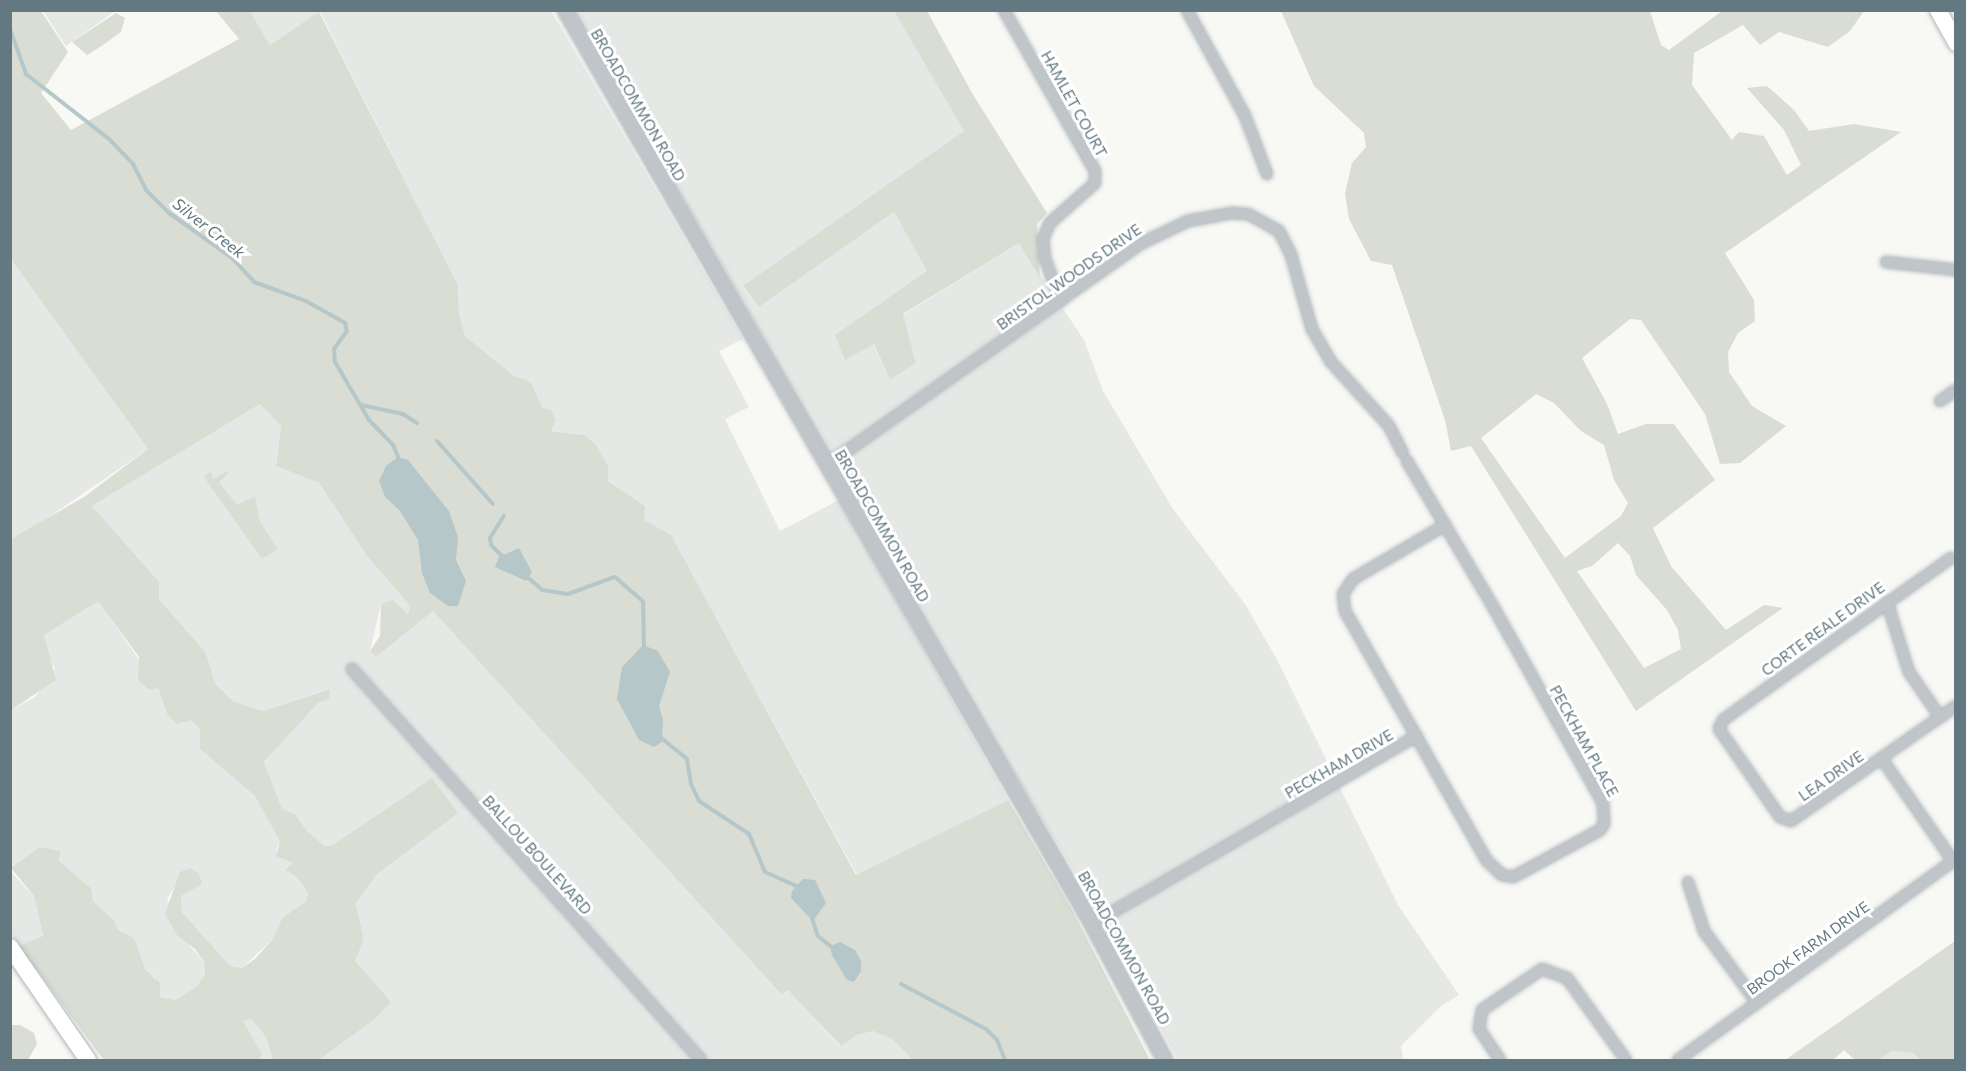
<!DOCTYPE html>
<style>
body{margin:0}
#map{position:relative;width:1966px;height:1071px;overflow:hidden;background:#f8f8f5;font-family:Commissioner,sans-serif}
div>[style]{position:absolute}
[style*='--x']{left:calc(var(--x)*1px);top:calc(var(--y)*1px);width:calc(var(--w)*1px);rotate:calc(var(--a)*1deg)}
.built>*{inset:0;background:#e6e8e6}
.green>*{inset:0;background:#d9ddd4}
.water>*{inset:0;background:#b6c7c9}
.stream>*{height:4px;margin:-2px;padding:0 2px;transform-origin:2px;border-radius:2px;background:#b6c7c9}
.roads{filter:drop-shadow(0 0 2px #b0b8bb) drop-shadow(0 0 2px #b0b8bb)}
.minor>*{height:10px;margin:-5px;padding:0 5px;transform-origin:5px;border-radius:5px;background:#bfc5c8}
.tertiary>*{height:14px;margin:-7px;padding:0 7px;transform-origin:7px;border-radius:7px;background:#bfc5c8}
.primary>*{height:16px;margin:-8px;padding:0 8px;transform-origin:8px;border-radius:8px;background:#fff}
span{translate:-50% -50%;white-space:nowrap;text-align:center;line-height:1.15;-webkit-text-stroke:6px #fff;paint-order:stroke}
.street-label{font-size:15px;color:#627982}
.water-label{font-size:16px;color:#5c787c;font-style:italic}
.frame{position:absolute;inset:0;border:12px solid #627982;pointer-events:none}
</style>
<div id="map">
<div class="built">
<div style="clip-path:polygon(115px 11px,66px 46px,43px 11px,115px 10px)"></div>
<div style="clip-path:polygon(250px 11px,551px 11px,743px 339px,719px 351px,749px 407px,725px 419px,780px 531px,839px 500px,1008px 800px,857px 875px,671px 536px,643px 520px,645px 506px,608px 481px,596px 445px,585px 435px,551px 431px,552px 411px,542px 407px,531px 382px,513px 375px,465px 336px,459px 313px,458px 285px,320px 12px,270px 45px)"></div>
<div style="clip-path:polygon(571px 11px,894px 11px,965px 131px,743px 287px,759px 307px,894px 212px,927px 271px,873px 343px,890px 380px,916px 363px,903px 315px,1019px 243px,1084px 340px,1103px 391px,1173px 509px,1245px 604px,1275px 656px,1398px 905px,1459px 995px,1441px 1006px,1401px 1046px,1403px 1060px,1178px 1060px,1082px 884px,930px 634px,718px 257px)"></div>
<div style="clip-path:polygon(11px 258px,148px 449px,30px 530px,11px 539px)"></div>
<div style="clip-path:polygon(260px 404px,281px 426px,276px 466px,319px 483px,367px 556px,410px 606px,409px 614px,381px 604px,370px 651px,377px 656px,433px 611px,781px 994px,788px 989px,840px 1046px,857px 1035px,873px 1031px,892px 1039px,913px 1060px,319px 1060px,375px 1019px,355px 961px,364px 940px,356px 903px,376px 874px,457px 813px,333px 845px,325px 846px,308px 832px,295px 814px,282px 810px,264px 762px,318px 703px,329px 699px,329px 689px,263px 711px,233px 701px,215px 683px,206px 653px,159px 599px,92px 506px)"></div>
<div style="clip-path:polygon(98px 600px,158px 688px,167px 714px,191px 719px,200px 729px,200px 749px,255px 796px,280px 842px,276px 850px,293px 863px,285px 870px,297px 877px,308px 893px,306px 901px,282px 918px,273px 939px,242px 968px,230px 966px,182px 912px,181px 896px,202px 883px,178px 882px,167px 899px,190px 946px,205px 963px,205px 974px,197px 986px,175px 1000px,160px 997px,155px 977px,145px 969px,127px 935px,118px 930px,114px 920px,93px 901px,91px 888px,59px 861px,39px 847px,11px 868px,11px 710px,35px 697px,55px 669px,46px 652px,43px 635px)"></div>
<div style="clip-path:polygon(10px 871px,34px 896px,43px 937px,19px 946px,11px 933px)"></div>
<div style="clip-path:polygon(251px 1019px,266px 1037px,273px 1060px,260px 1060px,262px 1054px,243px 1021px)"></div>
<div style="clip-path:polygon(1892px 1051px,1913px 1053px,1920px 1060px,1879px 1060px)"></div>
</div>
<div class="green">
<div style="clip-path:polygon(11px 11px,41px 11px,68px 52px,41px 93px,71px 130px,239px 39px,216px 11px,250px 11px,270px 45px,319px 12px,458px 285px,459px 313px,465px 336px,513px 375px,531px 382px,542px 407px,552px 411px,556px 420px,551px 431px,585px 435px,596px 445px,608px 466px,608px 481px,645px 506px,644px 520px,671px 535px,856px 875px,1008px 800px,1071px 908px,1150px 1060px,913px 1060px,892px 1039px,873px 1031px,857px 1035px,841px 1046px,788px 990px,781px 994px,433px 611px,376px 657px,370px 651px,380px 636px,381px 604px,393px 600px,408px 614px,410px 606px,367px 556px,319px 483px,276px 466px,281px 426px,260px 404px,92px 506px,159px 582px,159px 599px,206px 653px,215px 683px,233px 701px,263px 711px,330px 689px,329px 699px,318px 703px,264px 762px,282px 809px,295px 814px,308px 832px,325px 846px,333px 845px,432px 778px,458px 813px,377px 874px,356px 903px,364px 940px,355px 961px,391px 1002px,375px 1019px,319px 1060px,273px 1060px,266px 1037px,251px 1019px,243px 1021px,262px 1054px,260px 1060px,104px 1060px,19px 946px,43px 936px,34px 896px,11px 868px,39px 847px,60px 851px,59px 861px,91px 888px,93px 901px,114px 920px,118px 930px,134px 938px,145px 969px,160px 983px,160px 997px,175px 1000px,197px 986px,205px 974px,205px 963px,195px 949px,177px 935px,165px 914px,180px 872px,190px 868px,199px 874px,202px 884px,181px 896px,182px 912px,230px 966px,242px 968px,255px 959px,273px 939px,282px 918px,306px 901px,308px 893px,297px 877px,285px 870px,293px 863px,276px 856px,280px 842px,255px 796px,200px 749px,200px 729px,191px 720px,177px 724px,167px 714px,158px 688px,149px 690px,138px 680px,139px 657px,98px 601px,44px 635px,56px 680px,11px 710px,11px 539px,84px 497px,148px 449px,11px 259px)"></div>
<div style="clip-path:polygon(894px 11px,927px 11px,972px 93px,1047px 213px,1037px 224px,1040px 278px,1019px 243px,903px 314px,916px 363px,890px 380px,874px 344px,845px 360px,835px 335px,927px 271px,894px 212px,759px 307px,743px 286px,964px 131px)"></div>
<div style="clip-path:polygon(evenodd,1281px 11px,1650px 11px,1661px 45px,1669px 50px,1722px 11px,1864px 11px,1850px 31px,1828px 47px,1779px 32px,1760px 45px,1743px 25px,1694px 53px,1692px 85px,1732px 140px,1739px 132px,1764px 136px,1787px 175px,1801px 165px,1784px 130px,1747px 88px,1767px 86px,1794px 110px,1809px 131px,1854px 124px,1901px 132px,1725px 253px,1754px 300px,1755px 321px,1738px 333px,1728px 352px,1729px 372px,1752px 406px,1786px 426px,1740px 463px,1720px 464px,1705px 414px,1641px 320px,1630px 319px,1582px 358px,1607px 404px,1618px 434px,1646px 424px,1674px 424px,1715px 480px,1653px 528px,1671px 566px,1726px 630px,1764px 605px,1783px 608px,1636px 711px,1471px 446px,1451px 451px,1445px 420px,1392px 265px,1371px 261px,1349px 219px,1345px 194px,1352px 163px,1366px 147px,1364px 133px,1314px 86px,1281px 11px,1536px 394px,1554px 403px,1581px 431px,1604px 445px,1614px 480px,1628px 503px,1621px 516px,1565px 558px,1481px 438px,1536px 394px,1281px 11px,1618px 543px,1630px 556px,1636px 575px,1667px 610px,1678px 630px,1681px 649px,1644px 668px,1577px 571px,1592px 566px,1618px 543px)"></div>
<div style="clip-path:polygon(116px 13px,125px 18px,121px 32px,103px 45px,87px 55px,72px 42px)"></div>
<div style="clip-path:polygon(227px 471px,228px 474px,219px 482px,237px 505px,255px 496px,260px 522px,278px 549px,262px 559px,204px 477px,210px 472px,214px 479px)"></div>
<div style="clip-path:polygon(1955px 941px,1955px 1060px,1920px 1060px,1913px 1053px,1892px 1051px,1879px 1060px,1855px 1060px,1844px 1050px,1833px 1060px,1785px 1060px)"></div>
<div style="clip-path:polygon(11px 1025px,20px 1025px,34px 1033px,37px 1044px,28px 1060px,11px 1060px)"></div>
</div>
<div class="water">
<div style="clip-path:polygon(398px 457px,408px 460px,449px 511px,458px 537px,456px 560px,466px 581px,458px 606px,448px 606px,430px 593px,422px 573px,418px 540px,400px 511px,385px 497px,379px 481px,386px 466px)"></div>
<div style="clip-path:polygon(519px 548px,532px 572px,526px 581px,495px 567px,499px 557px)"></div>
<div style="clip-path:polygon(643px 645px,658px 651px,670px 672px,659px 706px,663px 720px,662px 742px,654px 747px,639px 740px,617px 699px,622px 667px)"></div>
<div style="clip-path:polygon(803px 879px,815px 880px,826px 903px,813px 921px,791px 898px,792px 891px)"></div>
<div style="clip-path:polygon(840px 942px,855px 950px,861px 961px,861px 971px,854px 982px,847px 980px,832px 955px,830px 946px)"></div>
</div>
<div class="stream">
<div style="--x:10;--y:29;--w:48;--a:70.4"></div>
<div style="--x:26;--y:74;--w:105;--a:38.1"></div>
<div style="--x:109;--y:139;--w:35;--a:46"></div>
<div style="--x:133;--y:164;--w:29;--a:63"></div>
<div style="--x:146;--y:190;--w:33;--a:45"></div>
<div style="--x:169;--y:213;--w:77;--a:35.5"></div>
<div style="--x:232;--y:258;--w:33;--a:47"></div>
<div style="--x:254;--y:282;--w:55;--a:20.1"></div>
<div style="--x:306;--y:301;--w:45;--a:29.4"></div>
<div style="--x:345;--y:323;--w:8;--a:76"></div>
<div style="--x:347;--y:331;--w:22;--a:126"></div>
<div style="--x:334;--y:349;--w:13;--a:86"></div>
<div style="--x:335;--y:362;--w:67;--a:59.6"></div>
<div style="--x:369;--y:420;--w:35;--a:46"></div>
<div style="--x:393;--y:445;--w:13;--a:67"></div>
<div style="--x:361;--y:405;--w:43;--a:12.1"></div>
<div style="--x:403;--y:414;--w:17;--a:33"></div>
<div style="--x:437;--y:441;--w:84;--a:48.4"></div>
<div style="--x:503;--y:557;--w:17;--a:-135"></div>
<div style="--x:491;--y:545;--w:7;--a:-98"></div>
<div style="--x:490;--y:538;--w:26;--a:-58"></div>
<div style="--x:525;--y:575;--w:23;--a:41"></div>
<div style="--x:542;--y:590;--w:26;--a:9"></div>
<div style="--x:568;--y:594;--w:50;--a:-19.9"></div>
<div style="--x:615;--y:577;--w:37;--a:41"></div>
<div style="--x:643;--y:601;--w:47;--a:88.8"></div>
<div style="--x:660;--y:737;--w:35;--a:39"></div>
<div style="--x:687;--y:759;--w:25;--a:81"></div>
<div style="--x:691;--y:784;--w:19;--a:65"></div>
<div style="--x:699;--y:801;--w:60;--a:33.4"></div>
<div style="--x:749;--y:834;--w:41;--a:67.2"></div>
<div style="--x:765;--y:872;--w:36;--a:24"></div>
<div style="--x:812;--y:918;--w:19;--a:72"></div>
<div style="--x:818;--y:936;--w:19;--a:39"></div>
<div style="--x:901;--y:984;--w:96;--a:27.9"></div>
<div style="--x:986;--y:1029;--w:16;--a:45"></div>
<div style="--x:997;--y:1040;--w:22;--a:68"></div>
</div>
<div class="roads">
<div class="minor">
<div style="--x:1004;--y:10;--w:185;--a:60.5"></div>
<div style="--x:1095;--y:171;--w:12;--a:90"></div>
<div style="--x:1095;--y:183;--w:60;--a:138.4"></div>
<div style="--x:1050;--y:223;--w:17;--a:115"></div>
<div style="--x:1043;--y:238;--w:21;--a:85"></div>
<div style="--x:1045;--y:259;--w:45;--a:69.1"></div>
<div style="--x:1187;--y:10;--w:121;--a:61.3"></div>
<div style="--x:1245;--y:116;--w:62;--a:69.2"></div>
<div style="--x:1886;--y:262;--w:70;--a:6.5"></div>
<div style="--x:1940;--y:401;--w:19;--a:-35"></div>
<div style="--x:1407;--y:461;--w:173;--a:59.4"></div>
<div style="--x:1495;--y:610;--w:221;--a:60.8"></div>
<div style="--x:1603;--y:803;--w:21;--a:87"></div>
<div style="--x:1604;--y:824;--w:7;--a:124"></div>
<div style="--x:1600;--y:830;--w:99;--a:151.6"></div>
<div style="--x:1513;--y:877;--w:11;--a:-170"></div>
<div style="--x:1502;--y:875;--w:21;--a:-137"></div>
<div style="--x:1487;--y:861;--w:288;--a:-119.6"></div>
<div style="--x:1345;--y:611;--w:17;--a:-97"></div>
<div style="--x:1343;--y:594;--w:18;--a:-56"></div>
<div style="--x:1353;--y:579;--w:107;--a:-30.4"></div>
<div style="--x:827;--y:465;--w:385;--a:-35.2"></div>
<div style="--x:1142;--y:243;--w:51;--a:-25.6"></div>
<div style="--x:1188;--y:221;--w:45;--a:-10.3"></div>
<div style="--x:1232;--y:213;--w:16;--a:4"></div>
<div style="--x:1248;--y:214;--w:35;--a:29"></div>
<div style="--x:1279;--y:231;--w:27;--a:63"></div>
<div style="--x:1291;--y:255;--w:77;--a:74.2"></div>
<div style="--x:1312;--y:329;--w:38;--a:60"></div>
<div style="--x:1331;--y:362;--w:86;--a:47.8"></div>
<div style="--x:1389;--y:426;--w:30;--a:63"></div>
<div style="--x:1951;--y:558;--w:227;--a:144.7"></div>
<div style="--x:1766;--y:689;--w:53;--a:144.2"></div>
<div style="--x:1723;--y:720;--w:10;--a:114"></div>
<div style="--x:1719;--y:729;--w:107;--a:55.3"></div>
<div style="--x:1780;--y:817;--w:12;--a:20"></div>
<div style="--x:1791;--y:821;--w:201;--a:-34.9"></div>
<div style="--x:1887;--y:602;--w:73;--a:72.6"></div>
<div style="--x:1909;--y:672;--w:55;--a:55.4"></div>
<div style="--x:352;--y:669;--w:524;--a:48.25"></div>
<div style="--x:1882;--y:759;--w:124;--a:55.2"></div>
<div style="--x:1688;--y:882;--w:52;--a:71.9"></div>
<div style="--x:1704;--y:931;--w:89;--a:53.6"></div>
<div style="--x:1092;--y:924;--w:375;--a:-30.1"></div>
<div style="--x:1500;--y:1060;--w:37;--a:-124"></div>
<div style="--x:1479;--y:1029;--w:19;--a:-81"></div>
<div style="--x:1482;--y:1010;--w:73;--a:-34.3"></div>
<div style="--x:1542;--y:969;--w:27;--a:20"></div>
<div style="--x:1567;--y:978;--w:101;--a:54.3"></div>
<div style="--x:1678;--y:1060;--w:343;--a:-35.9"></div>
</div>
<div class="tertiary">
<div style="--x:565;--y:10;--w:1055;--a:60.03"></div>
<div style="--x:1092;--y:924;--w:154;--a:61.8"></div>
</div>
<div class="primary">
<div style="--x:1938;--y:10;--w:38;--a:61"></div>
<div style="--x:10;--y:947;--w:137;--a:55.4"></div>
</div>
</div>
<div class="street-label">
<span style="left:1074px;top:104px;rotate:61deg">HAMLET COURT</span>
<span style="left:638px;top:105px;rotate:60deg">BROADCOMMON ROAD</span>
<span style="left:1069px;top:277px;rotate:-35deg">BRISTOL WOODS DRIVE</span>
<span style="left:882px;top:526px;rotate:60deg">BROADCOMMON ROAD</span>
<span style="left:1823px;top:629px;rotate:-36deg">CORTE REALE DRIVE</span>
<span style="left:1584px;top:741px;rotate:61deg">PECKHAM PLACE</span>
<span style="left:1339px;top:764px;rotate:-30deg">PECKHAM DRIVE</span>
<span style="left:1831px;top:776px;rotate:-35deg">LEA DRIVE</span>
<span style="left:537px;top:855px;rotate:48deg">BALLOU BOULEVARD</span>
<span style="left:1124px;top:948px;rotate:61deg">BROADCOMMON ROAD</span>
<span style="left:1808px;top:948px;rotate:-36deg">BROOK FARM DRIVE</span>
</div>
<div class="water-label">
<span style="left:209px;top:228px;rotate:38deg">Silver Creek</span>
</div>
<div class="frame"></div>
</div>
